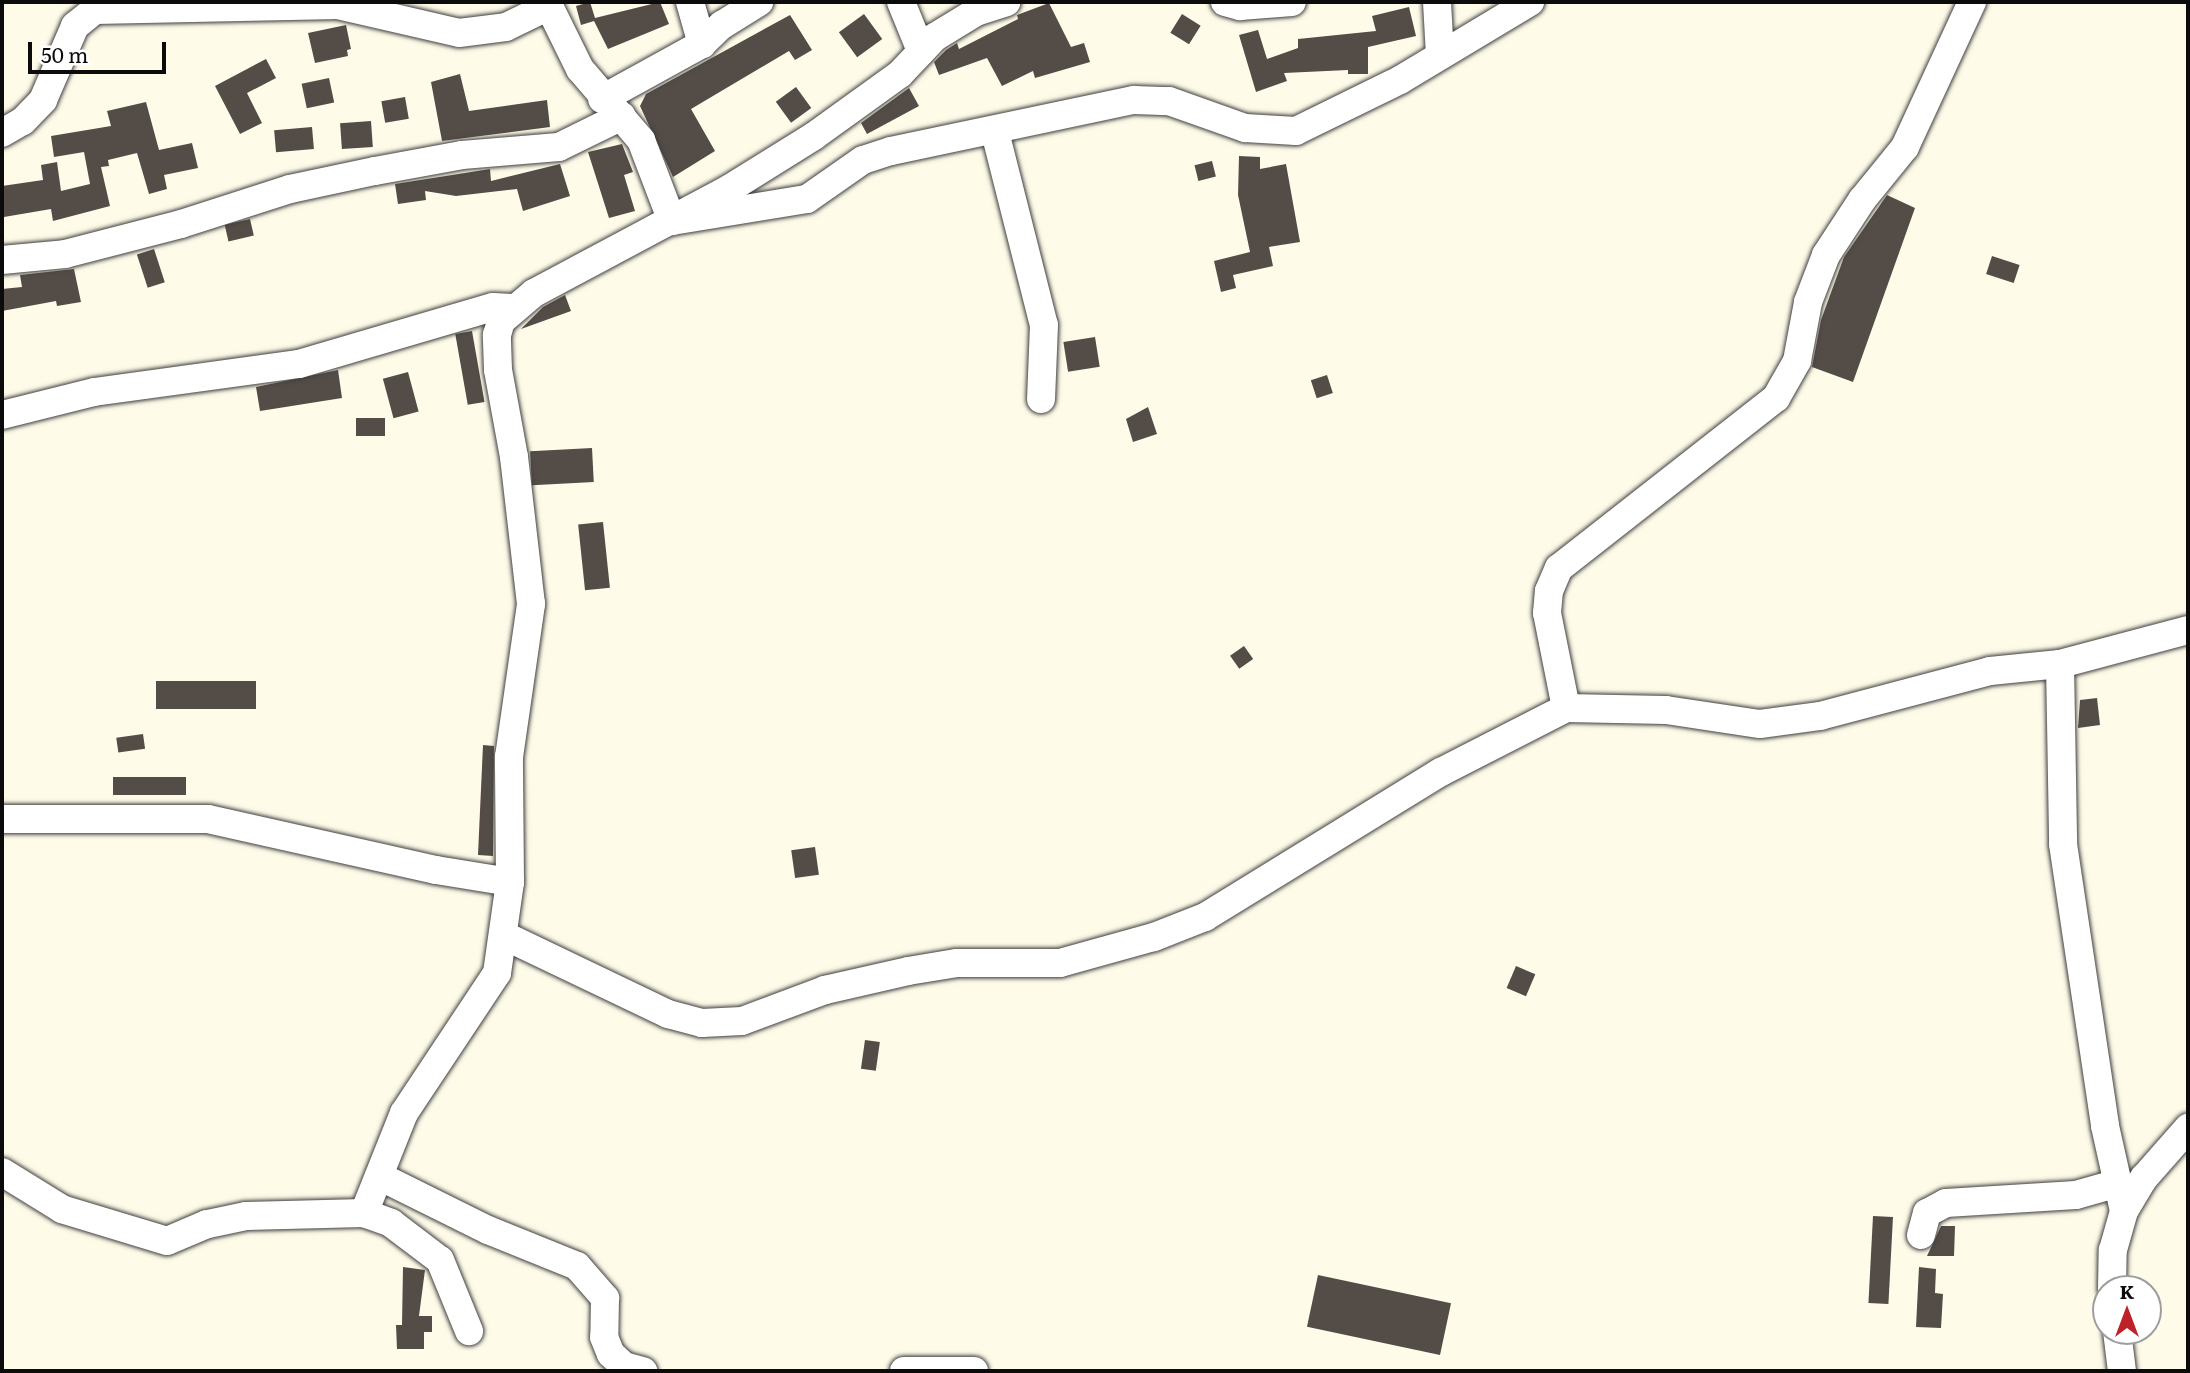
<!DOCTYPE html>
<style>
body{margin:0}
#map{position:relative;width:2190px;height:1373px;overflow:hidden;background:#fffbe9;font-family:Literata,serif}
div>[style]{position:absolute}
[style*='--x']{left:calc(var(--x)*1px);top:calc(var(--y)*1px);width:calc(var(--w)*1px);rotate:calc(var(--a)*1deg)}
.building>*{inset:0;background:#544c47;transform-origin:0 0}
.roads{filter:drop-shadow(0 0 2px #3e3e3e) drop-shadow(0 0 2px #3e3e3e)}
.minor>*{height:28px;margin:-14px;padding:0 14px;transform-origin:14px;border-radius:14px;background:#fff}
span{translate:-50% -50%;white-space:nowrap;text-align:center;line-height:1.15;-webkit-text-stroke:7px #fff;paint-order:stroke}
.frame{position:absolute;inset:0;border:4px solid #0b0b0b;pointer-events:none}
.north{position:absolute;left:2092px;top:1275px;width:70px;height:70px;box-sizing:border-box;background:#fff;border:2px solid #9d9d9d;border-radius:50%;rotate:0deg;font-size:19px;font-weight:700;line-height:28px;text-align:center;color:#0b0b0b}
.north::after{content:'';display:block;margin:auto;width:24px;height:32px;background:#bc2228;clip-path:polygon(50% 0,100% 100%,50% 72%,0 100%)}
.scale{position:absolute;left:28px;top:42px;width:138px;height:32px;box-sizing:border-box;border:4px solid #0b0b0b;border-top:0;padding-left:9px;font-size:21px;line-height:24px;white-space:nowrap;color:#0b0b0b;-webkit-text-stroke:5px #fff;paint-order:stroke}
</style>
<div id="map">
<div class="building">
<div style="clip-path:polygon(590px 2px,595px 18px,660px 2px,669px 24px,608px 49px,594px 21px,581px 25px,576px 6px)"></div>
<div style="clip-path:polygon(1049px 3px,1071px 47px,1084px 43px,1090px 62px,1035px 78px,1033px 71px,1002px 86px,987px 58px,939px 75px,934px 62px,946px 50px,957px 43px,959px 49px,1018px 19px,1017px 15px)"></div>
<div style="clip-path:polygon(1409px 7px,1416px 36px,1368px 47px,1368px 74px,1348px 74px,1348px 70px,1284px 73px,1287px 81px,1256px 92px,1239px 35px,1258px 30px,1267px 59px,1298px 48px,1298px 39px,1376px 31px,1372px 16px)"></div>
<div style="left:864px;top:14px;width:31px;height:31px;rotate:54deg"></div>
<div style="left:1182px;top:14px;width:22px;height:22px;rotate:32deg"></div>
<div style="clip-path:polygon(790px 15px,812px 50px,795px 60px,789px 51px,691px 109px,715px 151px,673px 177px,640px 106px,646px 94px)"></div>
<div style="clip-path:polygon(346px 25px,351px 49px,347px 50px,348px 56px,315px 63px,308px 33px)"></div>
<div style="clip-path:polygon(266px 59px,276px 78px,247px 93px,262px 123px,240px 134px,215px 86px)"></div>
<div style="clip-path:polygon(460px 74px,469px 111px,547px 100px,550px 127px,442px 141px,431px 82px)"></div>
<div style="left:329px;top:78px;width:25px;height:28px;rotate:78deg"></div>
<div style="left:796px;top:87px;width:26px;height:25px;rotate:54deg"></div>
<div style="clip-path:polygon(909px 88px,919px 106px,867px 134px,861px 123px)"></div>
<div style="left:405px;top:97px;width:22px;height:24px;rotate:80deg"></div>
<div style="clip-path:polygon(146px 102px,159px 150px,192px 143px,198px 168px,164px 175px,167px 189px,149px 194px,137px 153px,108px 160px,109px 166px,101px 167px,110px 206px,53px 221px,51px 209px,4px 217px,2px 186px,43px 180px,41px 165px,57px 162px,61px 191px,90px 184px,84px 152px,54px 157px,51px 136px,111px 126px,107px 111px)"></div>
<div style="left:371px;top:121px;width:26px;height:31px;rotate:86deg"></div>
<div style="left:312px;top:127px;width:22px;height:38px;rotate:85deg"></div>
<div style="clip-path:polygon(622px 144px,633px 172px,624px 175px,635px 211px,609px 218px,588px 152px)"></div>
<div style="clip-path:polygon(1239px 156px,1260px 157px,1260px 169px,1286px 164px,1300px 242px,1269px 247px,1273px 266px,1233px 275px,1236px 288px,1221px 292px,1214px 261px,1250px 252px,1238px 195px)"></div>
<div style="left:1212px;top:161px;width:16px;height:18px;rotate:76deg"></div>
<div style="clip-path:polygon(560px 164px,570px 196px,523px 211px,517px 189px,456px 196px,425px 191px,426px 200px,398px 204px,395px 184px,490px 169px,491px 181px)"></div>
<div style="clip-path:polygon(1887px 195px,1915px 208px,1853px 382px,1812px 367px,1821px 320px,1844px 257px)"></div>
<div style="left:250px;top:219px;width:17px;height:26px;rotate:77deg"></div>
<div style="left:154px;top:249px;width:35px;height:18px;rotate:72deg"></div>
<div style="left:1992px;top:256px;width:29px;height:19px;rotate:18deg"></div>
<div style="clip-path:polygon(74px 269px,81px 302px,57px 306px,56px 301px,2px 311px,2px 289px,22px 287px,20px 275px)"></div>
<div style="clip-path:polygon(565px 295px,571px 311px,521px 329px,543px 307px)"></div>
<div style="left:472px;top:331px;width:72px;height:17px;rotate:80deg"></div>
<div style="left:1095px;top:337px;width:30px;height:32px;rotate:81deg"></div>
<div style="clip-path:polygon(338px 370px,342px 398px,260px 411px,256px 387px)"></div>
<div style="left:408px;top:372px;width:41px;height:26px;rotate:75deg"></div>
<div style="left:1327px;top:375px;width:19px;height:17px;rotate:72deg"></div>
<div style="clip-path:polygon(1148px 407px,1157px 434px,1133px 442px,1126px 419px)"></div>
<div style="left:356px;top:418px;width:29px;height:18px"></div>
<div style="left:592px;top:448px;width:34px;height:62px;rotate:87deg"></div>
<div style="left:603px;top:522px;width:66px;height:25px;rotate:84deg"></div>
<div style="left:1244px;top:646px;width:16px;height:17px;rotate:55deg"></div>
<div style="left:156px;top:681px;width:100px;height:28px"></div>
<div style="clip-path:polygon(2097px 698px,2100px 725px,2078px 728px,2080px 700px)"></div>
<div style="left:143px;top:734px;width:15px;height:27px;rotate:82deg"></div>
<div style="clip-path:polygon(483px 745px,494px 746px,493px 856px,478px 855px)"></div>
<div style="left:186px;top:777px;width:18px;height:73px;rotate:90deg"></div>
<div style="left:815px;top:847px;width:28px;height:24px;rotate:82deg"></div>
<div style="left:1516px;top:966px;width:21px;height:24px;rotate:23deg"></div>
<div style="left:865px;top:1040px;width:15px;height:29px;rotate:8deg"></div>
<div style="left:1873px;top:1216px;width:20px;height:87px;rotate:3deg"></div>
<div style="clip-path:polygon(1941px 1226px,1955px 1226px,1954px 1256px,1927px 1256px)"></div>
<div style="clip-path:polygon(403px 1267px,425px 1270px,419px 1316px,432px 1316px,432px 1332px,424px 1332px,424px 1349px,397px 1349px,396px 1325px,402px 1325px)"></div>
<div style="clip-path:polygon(1919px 1267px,1936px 1269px,1935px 1293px,1943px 1294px,1941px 1328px,1916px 1327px)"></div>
<div style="left:1318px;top:1275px;width:136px;height:53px;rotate:12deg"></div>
</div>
<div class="roads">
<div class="minor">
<div style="--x:547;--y:2;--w:75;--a:63.8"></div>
<div style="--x:580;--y:69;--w:94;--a:49.3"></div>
<div style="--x:641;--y:140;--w:87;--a:69.1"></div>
<div style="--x:672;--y:221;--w:137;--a:-9.3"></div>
<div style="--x:807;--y:199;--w:68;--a:-34.9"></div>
<div style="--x:863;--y:160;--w:29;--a:-18"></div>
<div style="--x:891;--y:151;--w:248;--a:-11.9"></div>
<div style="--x:1134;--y:100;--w:35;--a:2"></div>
<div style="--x:1169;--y:101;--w:81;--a:19.6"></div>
<div style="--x:1245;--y:128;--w:51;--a:3.4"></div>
<div style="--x:1296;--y:131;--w:116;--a:-26.1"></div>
<div style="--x:1400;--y:80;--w:152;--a:-31"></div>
<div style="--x:690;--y:2;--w:44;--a:74.1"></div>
<div style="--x:901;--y:2;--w:53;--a:67.8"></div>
<div style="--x:1225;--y:2;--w:16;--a:15"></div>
<div style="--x:1240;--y:6;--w:52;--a:-4.4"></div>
<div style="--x:1437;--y:2;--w:53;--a:86.8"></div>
<div style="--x:602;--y:99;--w:114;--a:-28.8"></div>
<div style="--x:702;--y:44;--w:28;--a:-44"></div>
<div style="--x:722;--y:25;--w:44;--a:-31.9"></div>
<div style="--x:995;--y:132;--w:199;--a:75.8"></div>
<div style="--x:1044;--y:325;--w:74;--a:92.3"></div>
<div style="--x:2;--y:133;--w:24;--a:-30"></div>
<div style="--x:23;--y:121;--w:29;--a:-46"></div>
<div style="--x:43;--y:100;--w:81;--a:-66.6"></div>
<div style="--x:75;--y:26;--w:26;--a:-39"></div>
<div style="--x:95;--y:10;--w:243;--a:-1.2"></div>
<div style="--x:338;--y:5;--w:124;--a:13"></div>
<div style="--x:459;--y:33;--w:47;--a:-7.3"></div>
<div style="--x:506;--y:27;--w:48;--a:-26"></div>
<div style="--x:2;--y:260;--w:63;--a:-5.4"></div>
<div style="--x:65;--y:254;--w:120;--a:-14.5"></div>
<div style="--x:181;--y:224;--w:114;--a:-17.8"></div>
<div style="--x:290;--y:189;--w:87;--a:-12"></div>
<div style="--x:375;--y:171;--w:88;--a:-10.4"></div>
<div style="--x:462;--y:155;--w:97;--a:-4.7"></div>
<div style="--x:559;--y:147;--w:70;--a:-26.2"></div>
<div style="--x:2;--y:415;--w:95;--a:-14"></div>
<div style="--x:94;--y:392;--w:207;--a:-7.8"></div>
<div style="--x:299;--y:364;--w:202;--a:-16.4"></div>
<div style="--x:493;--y:307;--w:19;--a:3"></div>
<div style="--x:2060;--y:664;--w:180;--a:89"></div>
<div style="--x:2063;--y:844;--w:285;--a:81.5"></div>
<div style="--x:2105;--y:1126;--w:87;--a:77.4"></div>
<div style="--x:1566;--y:708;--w:97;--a:-101.3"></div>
<div style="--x:1547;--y:613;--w:22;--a:-85"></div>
<div style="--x:1549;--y:591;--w:25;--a:-67"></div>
<div style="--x:1559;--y:568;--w:276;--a:-38.1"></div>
<div style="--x:1776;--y:398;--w:43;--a:-60.4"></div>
<div style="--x:1797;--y:361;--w:60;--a:-79.4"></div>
<div style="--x:1808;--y:302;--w:50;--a:-69"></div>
<div style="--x:1826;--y:255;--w:66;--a:-56.8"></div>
<div style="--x:1862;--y:200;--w:68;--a:-50.9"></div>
<div style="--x:1905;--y:147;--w:160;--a:-65.2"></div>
<div style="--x:2;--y:819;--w:206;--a:0"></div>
<div style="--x:208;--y:819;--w:234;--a:12.6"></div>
<div style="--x:436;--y:870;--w:75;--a:9.2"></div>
<div style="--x:510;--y:882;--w:92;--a:98.1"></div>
<div style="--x:497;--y:973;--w:168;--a:123.6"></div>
<div style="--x:404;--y:1113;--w:108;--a:111.8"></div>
<div style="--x:364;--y:1213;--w:118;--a:178.5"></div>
<div style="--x:246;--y:1216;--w:40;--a:168"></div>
<div style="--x:207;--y:1224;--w:43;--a:157"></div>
<div style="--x:167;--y:1241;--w:110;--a:-163.1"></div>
<div style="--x:62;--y:1209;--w:70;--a:-148.3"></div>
<div style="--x:510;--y:882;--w:125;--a:-90.5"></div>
<div style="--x:509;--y:757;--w:155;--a:-81.8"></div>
<div style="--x:531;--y:604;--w:148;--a:-96.6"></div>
<div style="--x:514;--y:457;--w:88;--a:-100.4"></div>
<div style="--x:498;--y:370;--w:35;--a:-92"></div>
<div style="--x:497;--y:335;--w:15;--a:-74"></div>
<div style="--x:501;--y:321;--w:43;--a:-40.3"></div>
<div style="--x:534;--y:293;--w:221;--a:-28.1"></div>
<div style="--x:729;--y:189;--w:100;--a:-31.9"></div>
<div style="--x:814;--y:136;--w:106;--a:-35.8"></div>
<div style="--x:900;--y:74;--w:51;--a:-46.6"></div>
<div style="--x:935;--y:37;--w:48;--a:-31.4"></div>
<div style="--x:976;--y:12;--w:32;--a:-18"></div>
<div style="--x:505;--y:936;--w:181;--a:25.6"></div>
<div style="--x:668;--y:1014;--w:35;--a:15"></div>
<div style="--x:702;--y:1023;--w:40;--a:-2.9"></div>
<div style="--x:742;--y:1021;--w:89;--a:-20.5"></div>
<div style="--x:825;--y:990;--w:85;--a:-12.9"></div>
<div style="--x:908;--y:971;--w:50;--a:-9.3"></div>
<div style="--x:957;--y:963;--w:103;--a:0"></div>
<div style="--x:1060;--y:963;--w:98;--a:-15.5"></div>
<div style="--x:1154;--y:937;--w:55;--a:-21.4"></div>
<div style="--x:1205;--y:917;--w:277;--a:-31.6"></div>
<div style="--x:1441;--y:772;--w:140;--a:-27.1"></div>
<div style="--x:1566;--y:708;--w:100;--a:1.1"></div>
<div style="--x:1666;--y:710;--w:95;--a:8.5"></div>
<div style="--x:1760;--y:724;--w:61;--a:-7.6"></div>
<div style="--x:1820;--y:716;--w:176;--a:-14.8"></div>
<div style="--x:1990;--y:671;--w:70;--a:-5.7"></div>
<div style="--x:2060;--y:664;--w:132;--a:-14.9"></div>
<div style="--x:379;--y:1176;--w:122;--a:26.4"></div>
<div style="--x:488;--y:1230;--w:96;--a:22"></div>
<div style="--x:577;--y:1266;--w:43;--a:48.8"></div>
<div style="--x:605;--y:1298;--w:39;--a:91"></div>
<div style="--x:604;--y:1337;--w:18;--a:68"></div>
<div style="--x:611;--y:1354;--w:18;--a:43"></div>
<div style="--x:624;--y:1366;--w:20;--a:15"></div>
<div style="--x:364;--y:1213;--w:29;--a:20"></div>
<div style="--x:391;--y:1223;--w:61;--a:37.1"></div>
<div style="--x:440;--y:1260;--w:77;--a:67.8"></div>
<div style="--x:1921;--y:1235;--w:23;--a:-75"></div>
<div style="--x:1927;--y:1213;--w:21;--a:-28"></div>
<div style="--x:1946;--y:1203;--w:130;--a:-3.5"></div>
<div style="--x:2076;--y:1195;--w:44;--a:-15.9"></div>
<div style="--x:2112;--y:1289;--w:39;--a:-89"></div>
<div style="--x:2113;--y:1250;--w:41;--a:-74.2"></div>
<div style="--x:2124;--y:1211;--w:39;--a:-59"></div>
<div style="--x:2144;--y:1178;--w:67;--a:-48.7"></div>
<div style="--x:2117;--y:1331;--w:40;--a:82.9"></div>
<div style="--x:904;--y:1371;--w:70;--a:0"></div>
</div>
</div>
<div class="frame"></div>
<div class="north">K</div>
<div class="scale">50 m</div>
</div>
